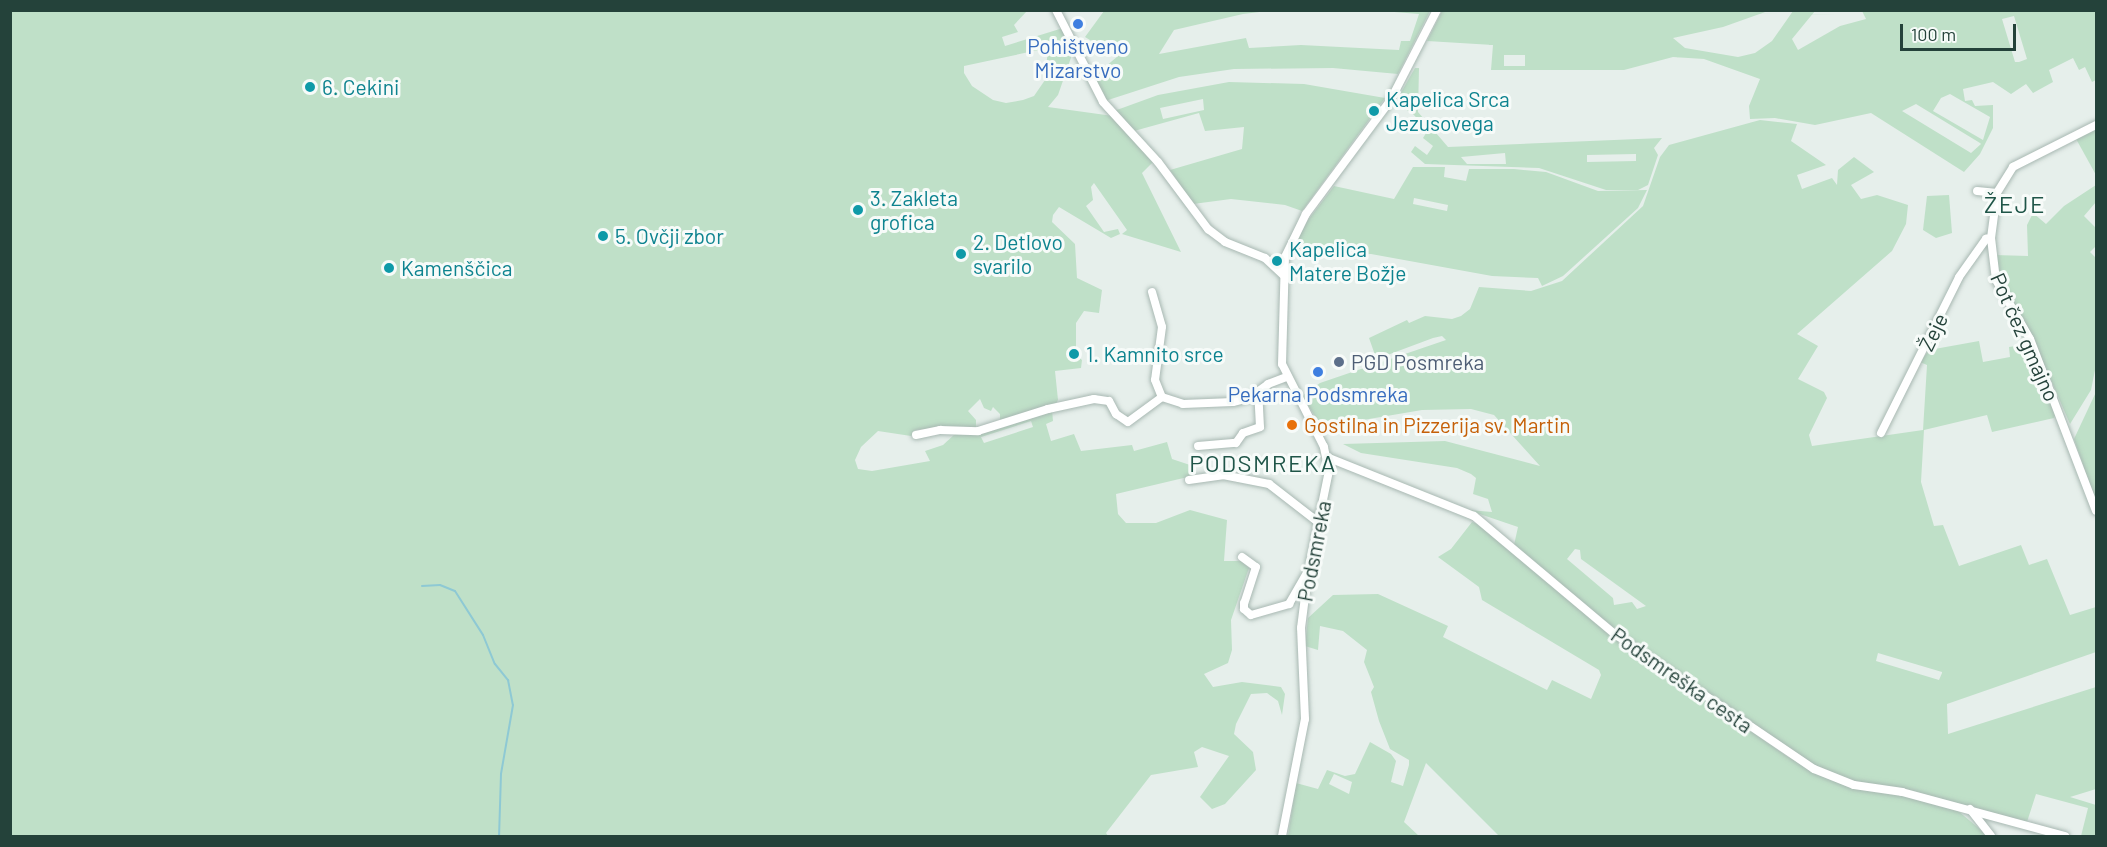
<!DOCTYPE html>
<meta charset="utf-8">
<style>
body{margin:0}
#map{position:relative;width:2107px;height:847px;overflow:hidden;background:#e6efeb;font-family:Barlow,sans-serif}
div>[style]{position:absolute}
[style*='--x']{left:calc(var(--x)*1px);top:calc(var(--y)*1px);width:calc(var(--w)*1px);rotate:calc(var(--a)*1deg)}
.green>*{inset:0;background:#bfe0c8}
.stream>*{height:2px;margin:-1px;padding:0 1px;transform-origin:1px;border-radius:1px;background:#8ec9d4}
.roads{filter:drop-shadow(0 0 2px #a8b8b2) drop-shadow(0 0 2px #a8b8b2)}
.minor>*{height:8px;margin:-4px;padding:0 4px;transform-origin:4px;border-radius:4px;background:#fff}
.dots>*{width:16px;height:16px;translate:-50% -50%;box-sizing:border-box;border:3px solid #f7fbf9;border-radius:50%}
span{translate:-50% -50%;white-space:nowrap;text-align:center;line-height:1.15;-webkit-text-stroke:6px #f7fbf9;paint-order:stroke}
.shop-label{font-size:21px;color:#366cbe}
.culture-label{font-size:21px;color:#0d838f}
.left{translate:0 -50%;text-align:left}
.street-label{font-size:21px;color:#24423a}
.service-label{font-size:21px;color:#4e5e75}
.food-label{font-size:21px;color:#c56008}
.quarter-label{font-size:24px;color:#1f5548;letter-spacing:1.5px}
.frame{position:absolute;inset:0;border:12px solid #24423a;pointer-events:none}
.scale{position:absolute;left:1900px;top:24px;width:116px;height:27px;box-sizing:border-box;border:3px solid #24423a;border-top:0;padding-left:8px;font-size:18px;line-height:21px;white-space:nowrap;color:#24423a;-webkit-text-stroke:4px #f7fbf9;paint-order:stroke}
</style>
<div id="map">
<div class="green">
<div style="clip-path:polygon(1276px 10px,1243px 14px,1174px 30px,1159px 54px,1246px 38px,1249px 48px,1301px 45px,1399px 50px,1401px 41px,1410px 41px,1419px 14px,1382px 11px,1430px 11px,1398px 74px,1333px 68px,1234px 69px,1179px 77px,1105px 101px,1092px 78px,1118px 56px,1112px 48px,1103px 48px,1085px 37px,1104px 11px)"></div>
<div style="clip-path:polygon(evenodd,11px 11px,1027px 11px,1014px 25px,1018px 32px,1002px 37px,1005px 46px,1063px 28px,1073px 52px,1058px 95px,1048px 107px,1113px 116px,1119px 121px,1154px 161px,1142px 173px,1181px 252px,1122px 234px,1127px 230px,1094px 183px,1091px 187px,1093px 200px,1086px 206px,1104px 232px,1118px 229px,1120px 234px,1111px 238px,1059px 207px,1053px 215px,1052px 222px,1075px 244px,1077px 278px,1102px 290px,1099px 313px,1084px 311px,1076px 323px,1076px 355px,1082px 360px,1081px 368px,1055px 371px,1058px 400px,1055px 405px,1000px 421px,1000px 414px,993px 407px,991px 411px,984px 408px,980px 399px,968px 411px,976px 420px,976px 429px,937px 428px,915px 430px,911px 436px,878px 431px,861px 447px,855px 460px,858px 469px,872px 471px,930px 461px,925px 451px,943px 445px,955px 434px,979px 433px,1052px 410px,1053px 421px,1046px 424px,1051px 441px,1074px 434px,1081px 451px,1132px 445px,1134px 451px,1167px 442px,1172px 459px,1190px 465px,1192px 476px,1116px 494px,1118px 514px,1126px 523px,1156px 523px,1190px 510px,1227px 520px,1224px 561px,1241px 561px,1249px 568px,1231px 620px,1232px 650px,1228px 663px,1204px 674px,1213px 687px,1242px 682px,1281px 687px,1285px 694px,1282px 715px,1278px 701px,1267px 693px,1251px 694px,1236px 724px,1234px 734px,1253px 752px,1256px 770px,1225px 804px,1212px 809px,1200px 797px,1229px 756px,1202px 747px,1194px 752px,1198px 767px,1151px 775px,1106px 833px,1108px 836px,11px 836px,11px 11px,1048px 48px,1045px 80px,1034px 96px,1023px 100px,1006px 103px,993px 100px,972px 86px,964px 73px,964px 66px,1048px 48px,11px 11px,1031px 421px,1033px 427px,984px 443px,981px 437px,1031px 421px)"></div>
<div style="clip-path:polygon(evenodd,1442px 11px,1768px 11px,1723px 27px,1673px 38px,1685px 48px,1738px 57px,1755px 53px,1772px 41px,1793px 11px,1815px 11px,1792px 39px,1798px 50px,1840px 26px,1866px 19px,1862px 11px,2096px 11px,2096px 80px,2092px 82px,2085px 67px,2079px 70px,2073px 58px,2049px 70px,2053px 82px,2033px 93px,2026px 84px,2011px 94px,1993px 82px,1963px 89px,1965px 101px,1972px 100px,1975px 106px,1993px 105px,1993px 128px,1980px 154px,1964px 172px,1871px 113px,1815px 125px,1775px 118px,1750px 119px,1749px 106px,1760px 79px,1704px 59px,1673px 57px,1624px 70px,1491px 70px,1493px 45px,1427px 41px,1442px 11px,2014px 16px,2027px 59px,2019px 62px,2015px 62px,2002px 19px,2014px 16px,1442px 11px,1504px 55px,1525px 55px,1525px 66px,1504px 66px,1504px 55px,1442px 11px,1950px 94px,1990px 117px,1983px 140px,1933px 111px,1941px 98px,1950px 94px,1442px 11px,1916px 104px,1980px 143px,1981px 144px,1971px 153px,1902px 111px,1916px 104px)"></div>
<div style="clip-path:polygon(evenodd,1415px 68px,1419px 68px,1418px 112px,1448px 147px,1662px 138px,1654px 148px,1658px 155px,1648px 185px,1638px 190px,1606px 190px,1539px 168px,1425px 164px,1411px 152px,1415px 146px,1427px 155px,1433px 146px,1423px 138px,1428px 130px,1412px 113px,1395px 103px,1415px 68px,1505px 153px,1506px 164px,1467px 164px,1461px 157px,1505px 153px,1415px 68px,1636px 154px,1636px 161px,1587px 162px,1587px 155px,1636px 154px)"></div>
<div style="clip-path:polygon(evenodd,1229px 82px,1304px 84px,1385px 98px,1302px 211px,1285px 205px,1231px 199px,1193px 204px,1170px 170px,1242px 149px,1244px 127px,1205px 131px,1199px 113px,1134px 131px,1114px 111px,1158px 95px,1229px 82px,1203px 99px,1204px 110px,1163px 119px,1160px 108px,1203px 99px)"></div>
<div style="clip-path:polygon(evenodd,1760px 120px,1797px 124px,1791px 141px,1826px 165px,1797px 175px,1802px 189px,1832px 178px,1837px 185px,1838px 170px,1854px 157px,1874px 172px,1851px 185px,1861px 199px,1877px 195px,1908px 205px,1906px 224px,1892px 251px,1797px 334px,1818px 346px,1798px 379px,1824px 392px,1827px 398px,1809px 435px,1812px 446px,1923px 430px,1927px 365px,1920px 362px,1929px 350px,1979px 341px,1983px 362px,2010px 357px,2009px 347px,2029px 344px,2056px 413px,2054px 418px,1992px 432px,1987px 415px,1924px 430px,1921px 482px,1934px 526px,1943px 525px,1959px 566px,2021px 545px,2029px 565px,2047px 559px,2070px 615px,2096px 607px,2096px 652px,1947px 704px,1948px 734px,2096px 687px,2096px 789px,2070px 797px,2096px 805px,2096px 836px,2081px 836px,2088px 808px,2036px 794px,2027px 822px,1909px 790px,1855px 783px,1818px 768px,1617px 632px,1514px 545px,1518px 527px,1468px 510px,1492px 512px,1488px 499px,1473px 494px,1476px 478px,1471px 474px,1457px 468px,1361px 453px,1343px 444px,1445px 441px,1540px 466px,1494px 415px,1471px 409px,1422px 410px,1322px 427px,1302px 396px,1320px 383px,1446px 340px,1442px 336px,1433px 338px,1366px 363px,1367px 358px,1375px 355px,1369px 338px,1407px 320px,1409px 323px,1425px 316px,1452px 319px,1461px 316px,1470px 309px,1479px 287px,1531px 291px,1562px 281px,1643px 206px,1660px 157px,1669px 145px,1760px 120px,1575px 549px,1580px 550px,1581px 559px,1646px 606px,1637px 609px,1632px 602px,1614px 605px,1613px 598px,1567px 559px,1575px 549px,1760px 120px,1878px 653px,1942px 672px,1942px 673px,1939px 680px,1876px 661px,1878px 653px)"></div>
<div style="clip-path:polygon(2096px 128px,2096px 175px,2075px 137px)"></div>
<div style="clip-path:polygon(evenodd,1413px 167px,1445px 167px,1444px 177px,1466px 181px,1469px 169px,1514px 169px,1546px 172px,1598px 191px,1647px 190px,1638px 208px,1563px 276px,1542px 286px,1538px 278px,1492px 276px,1371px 254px,1292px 256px,1299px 232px,1334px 186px,1394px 199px,1413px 167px,1414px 198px,1448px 205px,1447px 211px,1413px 204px,1414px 198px)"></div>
<div style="clip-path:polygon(2096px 185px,2096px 202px,2084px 216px,2096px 228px,2096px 246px,2090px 252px,2096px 258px,2096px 365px,2091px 390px,2070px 424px,2031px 334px,1999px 277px,1995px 255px,2028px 256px,2027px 225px,2033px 213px,2046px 224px,2064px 206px)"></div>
<div style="clip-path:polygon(1949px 195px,1952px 233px,1936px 238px,1923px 230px,1927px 196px)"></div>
<div style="clip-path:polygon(2096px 392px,2096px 502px,2074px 439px)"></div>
<div style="clip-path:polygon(evenodd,1472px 522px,1484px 526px,1614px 636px,1788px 757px,1851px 788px,1904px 795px,1957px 810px,1988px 836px,1499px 836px,1426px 763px,1404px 822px,1419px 836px,1288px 836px,1296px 783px,1318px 789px,1327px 770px,1345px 776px,1355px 774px,1370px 742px,1391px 754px,1396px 761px,1391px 782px,1403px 786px,1409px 765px,1409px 760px,1390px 749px,1379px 721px,1371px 692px,1374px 687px,1364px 662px,1367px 650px,1343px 631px,1320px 626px,1318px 650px,1305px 646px,1308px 618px,1333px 595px,1378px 594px,1448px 626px,1443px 637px,1547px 690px,1552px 680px,1591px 699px,1601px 675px,1599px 670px,1482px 600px,1479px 587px,1438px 557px,1451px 549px,1472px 522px,1334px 774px,1352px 782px,1349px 794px,1329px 784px,1334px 774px)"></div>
</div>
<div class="stream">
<div style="--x:422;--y:586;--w:18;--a:-3"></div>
<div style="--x:440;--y:585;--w:16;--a:22"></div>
<div style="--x:455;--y:591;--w:52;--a:57.5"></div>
<div style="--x:483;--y:635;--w:31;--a:68"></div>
<div style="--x:495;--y:664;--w:21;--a:51"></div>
<div style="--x:508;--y:680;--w:25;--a:79"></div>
<div style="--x:513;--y:705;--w:70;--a:99.9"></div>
<div style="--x:501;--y:774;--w:62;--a:91.8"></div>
</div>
<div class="roads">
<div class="minor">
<div style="--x:1056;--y:10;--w:103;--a:62.9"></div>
<div style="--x:1103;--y:102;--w:81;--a:47.5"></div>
<div style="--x:1158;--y:162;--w:84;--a:53.3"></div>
<div style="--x:1208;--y:229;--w:21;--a:37"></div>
<div style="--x:1225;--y:242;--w:43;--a:21.8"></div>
<div style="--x:1265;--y:258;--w:25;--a:43"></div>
<div style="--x:2096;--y:125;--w:93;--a:153.2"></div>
<div style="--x:2013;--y:167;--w:31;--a:122"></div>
<div style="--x:1997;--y:193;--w:45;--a:97.6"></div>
<div style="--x:1991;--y:238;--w:42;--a:83.2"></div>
<div style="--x:1996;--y:280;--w:68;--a:60"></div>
<div style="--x:2030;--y:339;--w:184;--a:69"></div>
<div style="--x:1977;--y:191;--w:20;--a:6"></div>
<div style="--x:1152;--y:292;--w:36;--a:74"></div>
<div style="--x:1162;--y:327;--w:53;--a:97.5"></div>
<div style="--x:1155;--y:380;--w:18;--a:68"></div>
<div style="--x:1162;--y:397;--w:22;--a:18"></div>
<div style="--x:1183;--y:404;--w:50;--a:-2.3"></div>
<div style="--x:1233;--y:402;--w:16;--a:-14"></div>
<div style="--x:1249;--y:398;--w:24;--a:-36"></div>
<div style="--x:1268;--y:384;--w:19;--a:-21"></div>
<div style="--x:1881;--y:433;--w:174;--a:-63.4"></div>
<div style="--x:1959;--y:277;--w:47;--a:-54.6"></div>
<div style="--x:1986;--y:239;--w:5;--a:-11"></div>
<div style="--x:916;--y:435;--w:25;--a:-12"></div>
<div style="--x:940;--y:430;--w:38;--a:2"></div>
<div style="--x:978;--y:431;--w:73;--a:-17.4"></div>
<div style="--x:1048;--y:409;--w:47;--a:-12.3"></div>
<div style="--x:1094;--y:399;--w:15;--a:8"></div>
<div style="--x:1109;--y:401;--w:15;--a:62"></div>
<div style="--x:1116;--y:414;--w:14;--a:34"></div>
<div style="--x:1128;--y:422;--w:42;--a:-36.3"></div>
<div style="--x:1198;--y:446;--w:38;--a:-5"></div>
<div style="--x:1236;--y:443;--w:12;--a:-55"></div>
<div style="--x:1243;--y:433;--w:18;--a:-19"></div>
<div style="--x:1260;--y:427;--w:34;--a:-93"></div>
<div style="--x:1329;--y:458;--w:156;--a:21.8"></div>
<div style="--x:1474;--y:516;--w:185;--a:40"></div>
<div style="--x:1616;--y:635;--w:239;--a:34.1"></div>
<div style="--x:1814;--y:769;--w:43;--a:21.8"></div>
<div style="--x:1854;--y:785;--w:49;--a:8.3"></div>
<div style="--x:1902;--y:792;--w:169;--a:15.1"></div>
<div style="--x:1189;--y:480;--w:34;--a:-8"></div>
<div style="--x:1223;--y:475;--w:47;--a:11.1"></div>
<div style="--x:1269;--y:484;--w:62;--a:37.8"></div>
<div style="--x:1242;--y:557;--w:17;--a:36"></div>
<div style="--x:1256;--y:567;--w:38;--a:108"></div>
<div style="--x:1244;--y:603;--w:6;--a:90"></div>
<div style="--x:1244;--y:609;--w:9;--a:41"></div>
<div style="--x:1251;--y:615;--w:40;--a:-16"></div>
<div style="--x:1289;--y:604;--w:36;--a:-60"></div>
<div style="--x:1970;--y:809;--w:34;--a:52"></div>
<div style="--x:1282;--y:836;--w:119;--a:-78.9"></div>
<div style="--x:1305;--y:719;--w:91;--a:-92.5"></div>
<div style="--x:1301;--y:628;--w:55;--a:-82.7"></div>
<div style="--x:1308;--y:573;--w:104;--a:-78.4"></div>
<div style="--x:1329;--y:471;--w:25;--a:-102"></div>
<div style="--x:1324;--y:447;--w:93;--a:-116.8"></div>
<div style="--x:1282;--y:364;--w:107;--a:-88.4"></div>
<div style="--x:1285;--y:257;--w:48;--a:-64"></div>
<div style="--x:1306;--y:214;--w:141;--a:-53.4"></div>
<div style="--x:1390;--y:101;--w:102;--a:-62.7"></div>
</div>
</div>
<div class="dots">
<div style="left:1078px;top:24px;background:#3f7fe0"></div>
<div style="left:310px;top:87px;background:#0f9aa8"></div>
<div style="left:1374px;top:111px;background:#0f9aa8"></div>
<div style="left:858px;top:210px;background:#0f9aa8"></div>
<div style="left:603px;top:236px;background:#0f9aa8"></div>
<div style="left:961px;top:254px;background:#0f9aa8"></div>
<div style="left:1277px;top:261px;background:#0f9aa8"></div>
<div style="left:389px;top:268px;background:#0f9aa8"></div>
<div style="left:1074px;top:354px;background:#0f9aa8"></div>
<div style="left:1339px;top:362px;background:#5c6f8a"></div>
<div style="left:1318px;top:372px;background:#3f7fe0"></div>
<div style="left:1292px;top:425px;background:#e8710a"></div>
</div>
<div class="shop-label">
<span style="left:1078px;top:58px">Pohištveno<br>Mizarstvo</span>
<span style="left:1318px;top:394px">Pekarna Podsmreka</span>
</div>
<div class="culture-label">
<span class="left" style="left:322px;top:87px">6. Cekini</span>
<span class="left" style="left:1386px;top:111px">Kapelica Srca<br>Jezusovega</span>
<span class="left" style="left:870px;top:210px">3. Zakleta<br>grofica</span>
<span class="left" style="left:615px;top:236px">5. Ovčji zbor</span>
<span class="left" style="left:973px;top:254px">2. Detlovo<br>svarilo</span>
<span class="left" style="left:1289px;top:261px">Kapelica<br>Matere Božje</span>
<span class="left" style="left:401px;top:268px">Kamenščica</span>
<span class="left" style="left:1086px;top:354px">1. Kamnito srce</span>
</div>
<div class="street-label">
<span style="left:1933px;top:332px;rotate:-64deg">Žeje</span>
<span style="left:2025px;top:337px;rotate:66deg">Pot čez gmajno</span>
<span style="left:1314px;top:551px;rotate:-79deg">Podsmreka</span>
<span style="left:1682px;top:680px;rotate:35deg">Podsmreška cesta</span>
</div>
<div class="service-label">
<span class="left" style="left:1351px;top:362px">PGD Posmreka</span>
</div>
<div class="food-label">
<span class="left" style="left:1304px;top:425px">Gostilna in Pizzerija sv. Martin</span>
</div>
<div class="quarter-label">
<span style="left:2015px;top:204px">ŽEJE</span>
<span style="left:1263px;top:463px">PODSMREKA</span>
</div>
<div class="frame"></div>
<div class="scale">100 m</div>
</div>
